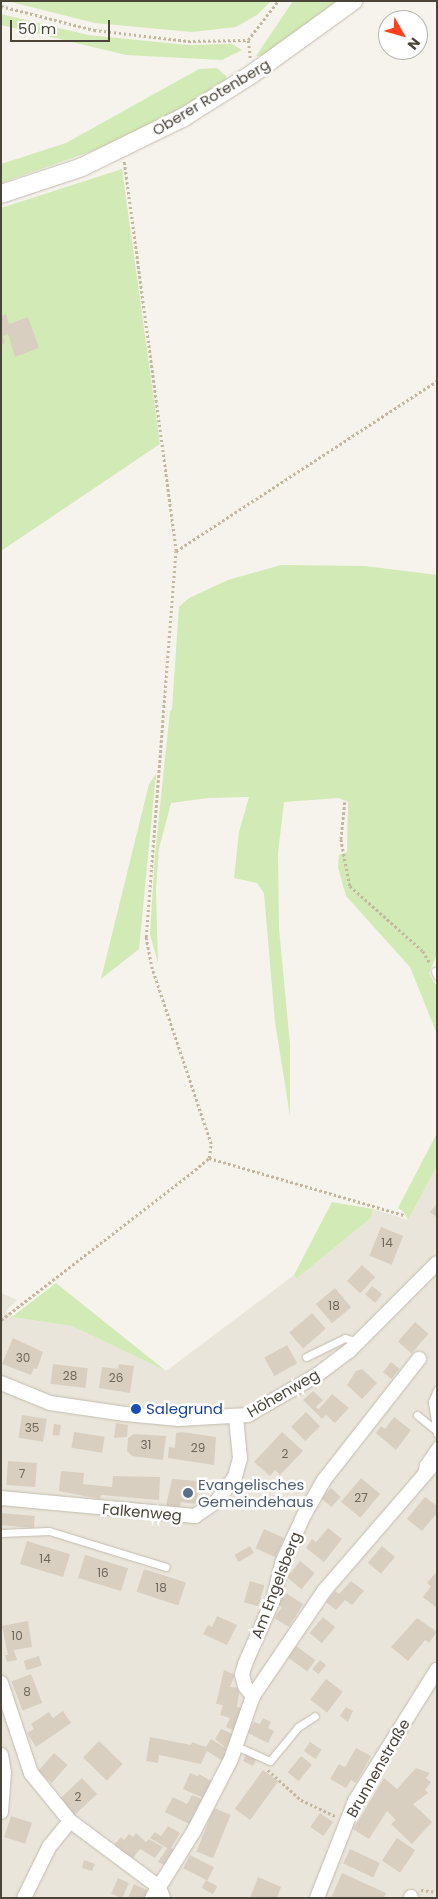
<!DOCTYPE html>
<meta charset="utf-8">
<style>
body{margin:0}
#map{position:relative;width:438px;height:1899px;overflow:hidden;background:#f6f3ec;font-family:Poppins,sans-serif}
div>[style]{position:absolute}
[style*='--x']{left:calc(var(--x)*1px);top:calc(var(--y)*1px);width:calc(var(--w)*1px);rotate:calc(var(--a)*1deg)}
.residential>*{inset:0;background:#eae5da}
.green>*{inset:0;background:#d2eab5}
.building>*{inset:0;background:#d8cfc1;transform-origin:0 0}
.path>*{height:2.5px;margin-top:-1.25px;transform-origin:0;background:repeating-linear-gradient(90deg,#c4b79f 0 2.5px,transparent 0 5px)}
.roads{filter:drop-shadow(0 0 1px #c2bbae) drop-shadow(0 0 1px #c2bbae)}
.service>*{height:7px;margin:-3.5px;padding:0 3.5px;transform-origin:3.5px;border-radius:3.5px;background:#fff}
.minor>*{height:14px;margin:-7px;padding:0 7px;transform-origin:7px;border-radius:7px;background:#fff}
.tertiary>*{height:18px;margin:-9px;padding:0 9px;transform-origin:9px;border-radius:9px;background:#fff}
.dots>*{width:14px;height:14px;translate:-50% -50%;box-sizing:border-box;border:2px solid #fff;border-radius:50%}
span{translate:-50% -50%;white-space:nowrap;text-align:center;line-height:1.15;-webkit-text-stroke:5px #fff;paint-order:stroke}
.number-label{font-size:12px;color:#6e675b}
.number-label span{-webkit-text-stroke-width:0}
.street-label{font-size:15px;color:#4b4439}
.transit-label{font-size:15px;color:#164399}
.left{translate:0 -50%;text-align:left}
.service-label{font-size:15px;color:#4e5e75}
.frame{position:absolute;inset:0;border:2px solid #4b4439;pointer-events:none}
.north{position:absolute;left:378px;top:10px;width:50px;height:50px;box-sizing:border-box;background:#fff;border:1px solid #b7b4b0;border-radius:50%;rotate:128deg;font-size:14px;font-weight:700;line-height:20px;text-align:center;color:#4b4439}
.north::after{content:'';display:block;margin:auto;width:18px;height:22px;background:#fc3f1d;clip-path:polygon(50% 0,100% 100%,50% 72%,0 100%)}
.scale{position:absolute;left:10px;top:20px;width:100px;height:22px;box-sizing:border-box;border:2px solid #4b4439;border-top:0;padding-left:6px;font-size:15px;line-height:18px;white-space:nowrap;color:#4b4439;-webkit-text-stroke:4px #fff;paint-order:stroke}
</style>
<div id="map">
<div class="residential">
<div style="clip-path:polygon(437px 1166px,437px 1898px,1px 1898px,1px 1293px,17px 1300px,6px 1311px,12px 1317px,72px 1326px,166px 1371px,294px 1275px,296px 1279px,371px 1218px,373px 1209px,408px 1220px)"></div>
</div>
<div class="green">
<div style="clip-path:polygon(7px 1px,271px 1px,257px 15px,236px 27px,192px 32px,95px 23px)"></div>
<div style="clip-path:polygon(293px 1px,340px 1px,262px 56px,256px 56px)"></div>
<div style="clip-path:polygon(1px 14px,88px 35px,187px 45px,232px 44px,242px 50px,222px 60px,126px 55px,1px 25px)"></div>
<div style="clip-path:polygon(217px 68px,226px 76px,226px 80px,175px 114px,118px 142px,1px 183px,1px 164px,66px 143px,199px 69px)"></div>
<div style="clip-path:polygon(122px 169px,160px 444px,1px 551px,1px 208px)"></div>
<div style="clip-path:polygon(281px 565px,365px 566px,437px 575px,437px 954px,429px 973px,437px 987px,437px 1034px,410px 967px,346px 896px,338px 867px,339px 855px,347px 852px,348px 802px,339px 798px,284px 802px,278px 853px,279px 929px,290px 1044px,290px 1116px,275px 1022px,264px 893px,257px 883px,234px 878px,239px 832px,249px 797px,208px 798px,171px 803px,159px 849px,156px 890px,158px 963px,150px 934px,155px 854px,170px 711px,172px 709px,179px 607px,189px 598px,228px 580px)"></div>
<div style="clip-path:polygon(156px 774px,139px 949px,101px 979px,149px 784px)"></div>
<div style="clip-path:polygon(437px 1133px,437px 1166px,408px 1220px,404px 1212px,398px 1208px)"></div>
<div style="clip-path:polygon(332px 1202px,373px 1209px,371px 1218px,296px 1279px,294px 1275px)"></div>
<div style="clip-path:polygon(56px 1283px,166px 1371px,72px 1326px,12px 1317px)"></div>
</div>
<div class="building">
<div style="clip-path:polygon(6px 314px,9px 324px,28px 317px,39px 348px,15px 357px,8px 334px,3px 336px,5px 343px,1px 345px,1px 316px)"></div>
<div style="clip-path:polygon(437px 1204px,437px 1218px,430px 1212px)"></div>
<div style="left:381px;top:1227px;width:24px;height:31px;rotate:22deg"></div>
<div style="left:362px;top:1265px;width:18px;height:22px;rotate:43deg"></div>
<div style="left:372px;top:1286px;width:13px;height:11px;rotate:39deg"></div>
<div style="left:335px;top:1288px;width:25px;height:25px;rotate:50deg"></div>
<div style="left:312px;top:1313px;width:21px;height:30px;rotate:49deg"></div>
<div style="left:415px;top:1322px;width:18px;height:26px;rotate:41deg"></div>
<div style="clip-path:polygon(13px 1338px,43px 1352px,37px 1369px,34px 1368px,31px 1375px,2px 1364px)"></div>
<div style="left:287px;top:1345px;width:21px;height:26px;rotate:61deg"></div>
<div style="left:391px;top:1362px;width:11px;height:13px;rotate:38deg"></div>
<div style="left:53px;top:1364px;width:35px;height:20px;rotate:7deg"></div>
<div style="clip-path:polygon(119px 1364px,134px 1366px,130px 1393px,99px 1388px,102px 1367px,118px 1369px)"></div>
<div style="clip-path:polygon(362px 1369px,377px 1383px,362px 1399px,347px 1385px,356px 1371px)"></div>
<div style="clip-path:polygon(313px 1391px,323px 1400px,316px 1407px,319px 1409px,332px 1394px,349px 1408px,335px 1423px,326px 1415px,322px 1419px,303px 1400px)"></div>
<div style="left:306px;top:1412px;width:20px;height:21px;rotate:45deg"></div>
<div style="left:22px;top:1415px;width:25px;height:23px;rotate:9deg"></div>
<div style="clip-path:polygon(394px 1417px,411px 1430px,396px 1450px,376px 1433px,381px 1426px,385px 1429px)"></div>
<div style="clip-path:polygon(116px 1423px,128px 1425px,127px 1437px,114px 1438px)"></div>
<div style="left:54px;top:1424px;width:7px;height:11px;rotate:8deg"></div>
<div style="left:74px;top:1432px;width:31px;height:16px;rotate:9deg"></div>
<div style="clip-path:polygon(182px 1432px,216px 1437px,214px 1465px,168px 1458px,169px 1447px,175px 1448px,176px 1433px)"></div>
<div style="clip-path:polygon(282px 1432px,303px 1451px,280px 1475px,275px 1470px,270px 1476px,254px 1462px)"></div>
<div style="clip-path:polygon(134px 1434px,166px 1436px,163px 1460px,132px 1456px,127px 1451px,128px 1438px)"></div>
<div style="left:8px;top:1461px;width:29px;height:24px;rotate:4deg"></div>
<div style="clip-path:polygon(61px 1471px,84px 1473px,83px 1484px,112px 1487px,113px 1476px,160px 1477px,159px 1500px,101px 1495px,100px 1499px,59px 1491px)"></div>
<div style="left:361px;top:1478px;width:25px;height:31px;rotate:40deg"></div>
<div style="clip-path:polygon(172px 1479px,199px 1481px,197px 1504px,181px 1502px,180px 1507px,166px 1506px)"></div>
<div style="left:331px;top:1488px;width:13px;height:14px;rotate:42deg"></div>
<div style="clip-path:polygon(425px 1497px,437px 1506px,437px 1513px,422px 1531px,407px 1519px)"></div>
<div style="left:1px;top:1513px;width:34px;height:12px;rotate:5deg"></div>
<div style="clip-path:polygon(328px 1528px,342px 1539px,324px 1562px,306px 1548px,312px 1539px,316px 1542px)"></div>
<div style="left:264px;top:1529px;width:22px;height:21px;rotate:24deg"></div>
<div style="left:27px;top:1541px;width:45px;height:24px;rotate:17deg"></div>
<div style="left:250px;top:1546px;width:8px;height:18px;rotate:60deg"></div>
<div style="left:382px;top:1546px;width:17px;height:22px;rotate:40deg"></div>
<div style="left:85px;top:1555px;width:45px;height:24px;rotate:17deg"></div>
<div style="left:300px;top:1561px;width:19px;height:21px;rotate:39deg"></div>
<div style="left:144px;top:1569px;width:44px;height:24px;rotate:18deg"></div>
<div style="clip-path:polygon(437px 1571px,437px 1608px,423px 1597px,431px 1586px,427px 1583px)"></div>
<div style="left:250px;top:1581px;width:15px;height:22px;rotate:16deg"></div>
<div style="clip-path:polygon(351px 1581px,364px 1591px,352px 1605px,345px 1600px,336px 1610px,326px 1602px,335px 1591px,339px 1594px)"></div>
<div style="clip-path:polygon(284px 1592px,303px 1604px,289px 1627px,274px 1618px,282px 1607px,277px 1604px)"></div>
<div style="clip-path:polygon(217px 1616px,237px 1625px,227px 1645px,203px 1634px,208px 1625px,212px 1627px)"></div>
<div style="left:323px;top:1617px;width:16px;height:21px;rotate:40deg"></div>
<div style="clip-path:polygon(417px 1618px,437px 1632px,429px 1643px,425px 1640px,408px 1661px,391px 1647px)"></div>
<div style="clip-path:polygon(28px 1621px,32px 1647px,14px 1650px,17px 1660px,7px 1662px,5px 1655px,8px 1655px,2px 1626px)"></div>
<div style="left:296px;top:1646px;width:24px;height:14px;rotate:36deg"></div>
<div style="left:39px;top:1656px;width:10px;height:16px;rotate:73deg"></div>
<div style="left:320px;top:1660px;width:8px;height:12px;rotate:40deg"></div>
<div style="clip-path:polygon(224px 1670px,235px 1675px,230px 1687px,240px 1688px,237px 1707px,245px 1710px,237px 1732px,226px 1727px,230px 1718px,220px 1715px,223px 1705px,216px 1704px)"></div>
<div style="left:31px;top:1674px;width:31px;height:21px;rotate:69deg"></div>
<div style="left:326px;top:1679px;width:21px;height:26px;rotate:37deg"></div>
<div style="clip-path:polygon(346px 1707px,353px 1711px,348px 1722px,340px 1716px)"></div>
<div style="clip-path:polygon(63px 1711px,71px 1723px,36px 1747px,27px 1733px,34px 1729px,31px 1724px,49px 1712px,53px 1718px)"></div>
<div style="clip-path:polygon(263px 1718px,271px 1722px,268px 1728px,274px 1731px,268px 1743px,248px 1733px,254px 1722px,260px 1724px)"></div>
<div style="clip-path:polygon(221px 1729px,235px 1735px,226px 1748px,215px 1739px)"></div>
<div style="clip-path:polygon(150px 1737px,191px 1745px,192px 1742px,206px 1747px,211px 1739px,232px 1752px,226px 1763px,207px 1751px,201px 1764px,159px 1755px,158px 1763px,146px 1761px)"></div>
<div style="left:99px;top:1741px;width:33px;height:23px;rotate:44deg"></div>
<div style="left:310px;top:1742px;width:14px;height:11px;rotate:34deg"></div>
<div style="clip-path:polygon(356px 1748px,371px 1756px,356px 1783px,351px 1780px,346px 1788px,330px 1779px,339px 1764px,345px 1767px)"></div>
<div style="left:54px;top:1753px;width:18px;height:24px;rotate:41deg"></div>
<div style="clip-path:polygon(246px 1754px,256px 1760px,253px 1766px,243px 1761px)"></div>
<div style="left:301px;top:1756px;width:14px;height:21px;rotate:39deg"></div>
<div style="clip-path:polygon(416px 1768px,430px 1773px,426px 1778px,431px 1782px,425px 1790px,428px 1793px,413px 1804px,432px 1822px,412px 1844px,391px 1824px,396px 1820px,387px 1811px,369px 1839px,353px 1829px,384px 1778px,397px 1789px)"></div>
<div style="left:263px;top:1770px;width:19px;height:48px;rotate:36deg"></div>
<div style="clip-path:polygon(190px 1773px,198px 1776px,199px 1774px,213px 1782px,206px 1799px,183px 1789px)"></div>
<div style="left:82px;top:1778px;width:22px;height:31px;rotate:47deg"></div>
<div style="clip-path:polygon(192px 1795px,202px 1799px,189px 1824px,165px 1812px,173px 1797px,187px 1804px)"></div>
<div style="left:214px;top:1808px;width:18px;height:47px;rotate:22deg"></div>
<div style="left:320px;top:1813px;width:16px;height:17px;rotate:35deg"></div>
<div style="left:11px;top:1816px;width:22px;height:22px;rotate:18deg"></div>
<div style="clip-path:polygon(168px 1826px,180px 1833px,171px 1848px,178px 1852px,168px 1867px,158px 1862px,167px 1848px,150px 1838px,155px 1832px,161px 1836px)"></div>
<div style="clip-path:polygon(136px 1833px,146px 1842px,149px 1839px,163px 1847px,155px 1858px,140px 1849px,129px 1863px,114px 1845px,121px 1837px,124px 1840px,129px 1834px,133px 1837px)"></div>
<div style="left:397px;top:1838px;width:22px;height:27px;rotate:34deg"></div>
<div style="left:350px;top:1849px;width:33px;height:16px;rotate:25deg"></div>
<div style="left:190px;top:1855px;width:27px;height:15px;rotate:27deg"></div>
<div style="clip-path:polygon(84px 1860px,95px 1864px,92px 1871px,82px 1868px)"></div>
<div style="clip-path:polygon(342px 1873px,386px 1893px,384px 1898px,331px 1898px)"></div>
<div style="clip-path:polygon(258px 1877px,281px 1887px,277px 1898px,250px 1898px)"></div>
<div style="left:118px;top:1878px;width:12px;height:17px;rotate:24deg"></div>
<div style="left:206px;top:1880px;width:13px;height:9px;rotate:29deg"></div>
<div style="clip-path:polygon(134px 1884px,149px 1891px,145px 1898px,128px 1898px)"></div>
</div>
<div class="path">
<div style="--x:1;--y:6;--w:96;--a:14.5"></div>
<div style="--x:94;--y:30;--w:95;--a:6.7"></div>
<div style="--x:188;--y:41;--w:60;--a:-1"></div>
<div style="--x:250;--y:58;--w:18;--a:-96"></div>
<div style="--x:248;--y:40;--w:49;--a:-52.4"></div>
<div style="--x:176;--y:551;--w:311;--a:-33.1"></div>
<div style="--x:345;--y:802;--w:37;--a:96"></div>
<div style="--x:341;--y:839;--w:48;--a:79.2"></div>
<div style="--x:350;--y:886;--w:98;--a:41.7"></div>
<div style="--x:423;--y:951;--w:14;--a:60"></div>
<div style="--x:209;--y:1158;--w:203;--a:16.3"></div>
<div style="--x:1;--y:1320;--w:245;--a:-37.7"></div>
<div style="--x:195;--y:1170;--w:18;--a:-41"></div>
<div style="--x:209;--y:1158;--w:14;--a:-82"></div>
<div style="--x:211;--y:1144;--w:185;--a:-108.6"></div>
<div style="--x:152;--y:969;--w:33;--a:-101"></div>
<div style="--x:146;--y:937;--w:387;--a:-85.6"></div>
<div style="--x:176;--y:551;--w:393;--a:-97.6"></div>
<div style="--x:268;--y:1770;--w:45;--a:42.3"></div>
<div style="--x:301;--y:1800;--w:38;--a:25"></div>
<div style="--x:421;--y:1890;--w:16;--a:7"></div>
</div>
<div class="roads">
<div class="service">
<div style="--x:435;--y:971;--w:5;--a:68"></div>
<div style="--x:306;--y:1357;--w:43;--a:-26"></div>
<div style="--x:345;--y:1338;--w:14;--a:17"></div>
<div style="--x:437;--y:1390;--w:13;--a:113"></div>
<div style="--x:432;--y:1402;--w:32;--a:81"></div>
<div style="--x:417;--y:1415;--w:26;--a:39"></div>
<div style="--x:421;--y:1475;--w:11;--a:-80"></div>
<div style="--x:423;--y:1464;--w:24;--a:-55"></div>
<div style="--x:1;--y:1533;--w:48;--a:-2.4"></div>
<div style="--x:49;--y:1531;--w:122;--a:17.1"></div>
<div style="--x:236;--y:1746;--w:37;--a:24"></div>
<div style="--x:270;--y:1761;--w:44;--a:-50.5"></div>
<div style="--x:298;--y:1727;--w:20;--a:-33"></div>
</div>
<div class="minor">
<div style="--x:1;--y:1383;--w:53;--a:22.2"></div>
<div style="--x:50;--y:1403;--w:76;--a:8.3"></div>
<div style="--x:125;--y:1414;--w:54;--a:5.3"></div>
<div style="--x:179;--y:1419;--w:69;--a:-3.3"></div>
<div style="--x:248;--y:1415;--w:80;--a:-30.1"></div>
<div style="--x:317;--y:1375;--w:40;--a:-37"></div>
<div style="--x:349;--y:1351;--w:124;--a:-45"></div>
<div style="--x:1;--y:1498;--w:195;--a:5.3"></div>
<div style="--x:195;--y:1516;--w:25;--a:-34"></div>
<div style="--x:216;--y:1502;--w:31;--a:-53"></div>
<div style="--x:235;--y:1477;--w:20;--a:-75"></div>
<div style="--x:240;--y:1458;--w:41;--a:-95.6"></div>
<div style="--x:1;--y:1683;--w:95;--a:71.6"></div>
<div style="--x:31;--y:1773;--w:62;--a:50.9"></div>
<div style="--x:70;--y:1821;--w:111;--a:36.6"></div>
<div style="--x:159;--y:1887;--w:13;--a:122"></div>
<div style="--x:253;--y:1696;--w:13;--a:-129"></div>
<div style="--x:245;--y:1686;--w:12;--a:-104"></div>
<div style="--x:242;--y:1674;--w:10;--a:-73"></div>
<div style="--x:245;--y:1664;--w:70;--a:-66.4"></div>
<div style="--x:273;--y:1600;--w:38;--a:-76"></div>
<div style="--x:282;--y:1563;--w:53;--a:-65.4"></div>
<div style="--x:304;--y:1515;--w:40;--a:-60.3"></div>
<div style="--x:324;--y:1480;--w:154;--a:-51.9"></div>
<div style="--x:1;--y:1755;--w:17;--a:80"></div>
<div style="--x:4;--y:1772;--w:40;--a:94.3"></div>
<div style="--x:24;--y:1898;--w:57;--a:-63.9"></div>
<div style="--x:49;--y:1847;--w:33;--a:-51"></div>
<div style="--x:163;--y:1898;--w:12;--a:-110"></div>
<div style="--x:159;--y:1887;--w:66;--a:-58"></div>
<div style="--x:194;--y:1831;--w:81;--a:-62.8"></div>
<div style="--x:231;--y:1759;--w:67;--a:-70.8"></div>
<div style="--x:253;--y:1696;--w:127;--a:-55.9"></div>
<div style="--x:324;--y:1591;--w:173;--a:-49.2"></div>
<div style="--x:317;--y:1898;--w:104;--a:-68.6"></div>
<div style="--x:355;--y:1801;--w:155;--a:-58"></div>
<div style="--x:411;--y:1898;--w:1;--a:-90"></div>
</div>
<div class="tertiary">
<div style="--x:1;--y:194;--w:85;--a:-18.4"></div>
<div style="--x:82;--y:167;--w:114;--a:-26.1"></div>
<div style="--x:184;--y:117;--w:80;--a:-32.3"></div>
<div style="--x:252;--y:74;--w:125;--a:-35.9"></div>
</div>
</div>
<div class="dots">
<div style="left:136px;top:1409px;background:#1a4fb4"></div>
<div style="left:188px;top:1493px;background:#5c6f8a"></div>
</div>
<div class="number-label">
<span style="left:387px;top:1243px">14</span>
<span style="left:334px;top:1306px">18</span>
<span style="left:23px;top:1358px">30</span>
<span style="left:70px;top:1376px">28</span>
<span style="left:116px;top:1378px">26</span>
<span style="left:32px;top:1428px">35</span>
<span style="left:146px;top:1445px">31</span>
<span style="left:198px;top:1448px">29</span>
<span style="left:285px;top:1454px">2</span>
<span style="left:22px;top:1474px">7</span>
<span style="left:361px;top:1498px">27</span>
<span style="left:45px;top:1559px">14</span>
<span style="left:103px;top:1573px">16</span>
<span style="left:161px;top:1588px">18</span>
<span style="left:17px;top:1636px">10</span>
<span style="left:27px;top:1692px">8</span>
<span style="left:78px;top:1797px">2</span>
</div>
<div class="street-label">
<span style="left:211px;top:97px;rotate:-31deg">Oberer Rotenberg</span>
<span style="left:283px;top:1393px;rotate:-30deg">Höhenweg</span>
<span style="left:142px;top:1512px;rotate:5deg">Falkenweg</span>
<span style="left:276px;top:1585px;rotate:-69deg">Am Engelsberg</span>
<span style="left:378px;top:1768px;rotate:-60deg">Brunnenstraße</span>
</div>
<div class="transit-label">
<span class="left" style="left:146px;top:1409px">Salegrund</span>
</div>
<div class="service-label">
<span class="left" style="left:198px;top:1493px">Evangelisches<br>Gemeindehaus</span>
</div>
<div class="frame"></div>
<div class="north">N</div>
<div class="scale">50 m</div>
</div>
